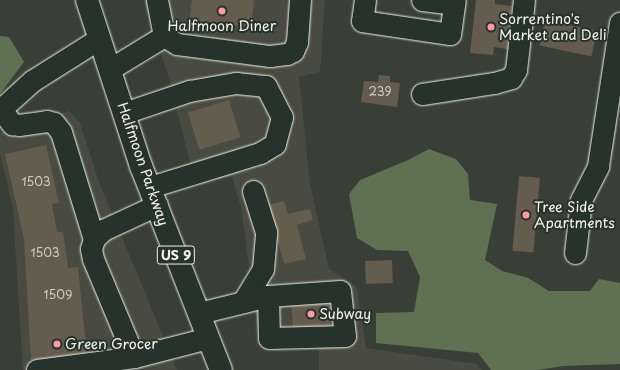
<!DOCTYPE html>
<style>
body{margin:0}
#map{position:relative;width:620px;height:370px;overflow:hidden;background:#393f37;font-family:"Playpen Sans",sans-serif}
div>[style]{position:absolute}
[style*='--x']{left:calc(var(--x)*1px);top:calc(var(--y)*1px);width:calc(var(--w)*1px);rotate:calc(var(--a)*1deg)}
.built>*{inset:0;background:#494b41}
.green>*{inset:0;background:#5e7153}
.building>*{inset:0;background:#645c4d;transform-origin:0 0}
.roads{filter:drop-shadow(0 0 1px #f4f1e8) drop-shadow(0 0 1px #f4f1e8)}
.minor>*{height:21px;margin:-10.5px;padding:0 10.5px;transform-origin:10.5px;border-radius:10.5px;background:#26332d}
.major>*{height:22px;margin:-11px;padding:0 11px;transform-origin:11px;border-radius:11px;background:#26332d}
.dots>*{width:11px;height:11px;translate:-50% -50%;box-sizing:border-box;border:2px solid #26332d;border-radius:50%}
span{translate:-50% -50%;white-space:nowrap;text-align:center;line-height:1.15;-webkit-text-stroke:4px #26332d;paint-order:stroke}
.number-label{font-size:12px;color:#d0ccc1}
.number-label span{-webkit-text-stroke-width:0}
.shield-label span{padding:1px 3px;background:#26332d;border:1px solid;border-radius:3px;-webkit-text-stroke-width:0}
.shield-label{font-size:13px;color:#f4f1e8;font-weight:700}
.poi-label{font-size:14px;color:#f4f1e8}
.left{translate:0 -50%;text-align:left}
.street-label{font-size:14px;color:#f4f1e8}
</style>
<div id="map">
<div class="built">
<div style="clip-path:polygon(144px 0,325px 0,320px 72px,299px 77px,310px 184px,329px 269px,357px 287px,366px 348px,477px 364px,482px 370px,319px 370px,319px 343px,259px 339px,241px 207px,232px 177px,195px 182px,168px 75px)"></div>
<div style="clip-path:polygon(69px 111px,80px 123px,99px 182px,177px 370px,23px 370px,13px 209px,0 153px,0 133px)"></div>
</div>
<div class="green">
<div style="clip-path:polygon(0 36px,9px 37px,24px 62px,0 94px)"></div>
<div style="clip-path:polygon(429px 149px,456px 159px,468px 174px,470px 200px,497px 204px,485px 260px,502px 271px,528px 278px,549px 291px,590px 291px,599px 279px,620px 283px,620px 364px,563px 366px,538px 370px,491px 370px,478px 353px,376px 343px,376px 313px,414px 312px,420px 277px,408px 251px,377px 250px,357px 238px,349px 194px,360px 180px,406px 161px)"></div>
</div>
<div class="building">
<div style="clip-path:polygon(192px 0,254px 0,251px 28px,204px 21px,203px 33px,188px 31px)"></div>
<div style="clip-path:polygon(476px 0,495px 0,495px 4px,512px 6px,507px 49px,494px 47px,493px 55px,470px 53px)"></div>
<div style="left:545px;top:20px;width:53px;height:26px;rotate:12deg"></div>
<div style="clip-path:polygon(379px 75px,390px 76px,390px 82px,400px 83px,397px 107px,361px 102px,364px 81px,378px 82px)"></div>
<div style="left:229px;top:100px;width:39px;height:43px;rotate:73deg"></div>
<div style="clip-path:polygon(46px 145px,59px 203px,52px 204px,57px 232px,63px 232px,68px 268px,78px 267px,87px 357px,31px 360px,24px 239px,5px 154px)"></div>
<div style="left:519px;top:176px;width:21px;height:75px;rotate:5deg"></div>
<div style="clip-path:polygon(284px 201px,288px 214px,310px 209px,313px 220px,297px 225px,306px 259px,284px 264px,268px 205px)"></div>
<div style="left:392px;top:260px;width:23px;height:27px;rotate:88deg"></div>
<div style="left:329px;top:299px;width:29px;height:38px;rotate:86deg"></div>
</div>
<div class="roads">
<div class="minor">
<div style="--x:157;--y:0;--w:37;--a:79"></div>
<div style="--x:164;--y:36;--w:15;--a:32"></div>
<div style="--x:177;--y:44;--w:94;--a:7.4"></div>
<div style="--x:270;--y:56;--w:17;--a:-7"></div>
<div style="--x:287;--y:54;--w:7;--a:-27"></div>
<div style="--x:293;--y:51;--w:10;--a:-66"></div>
<div style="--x:297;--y:42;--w:42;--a:-85.9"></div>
<div style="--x:365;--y:0;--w:21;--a:98"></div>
<div style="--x:362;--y:21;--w:89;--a:8.4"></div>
<div style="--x:450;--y:34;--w:34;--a:-82"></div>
<div style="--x:422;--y:0;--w:32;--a:7"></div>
<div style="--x:110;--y:69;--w:63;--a:-31.4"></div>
<div style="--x:422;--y:94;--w:73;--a:-8.7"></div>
<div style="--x:494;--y:83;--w:18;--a:-16"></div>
<div style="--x:511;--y:78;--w:9;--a:-58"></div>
<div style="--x:516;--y:70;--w:70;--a:-83.5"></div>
<div style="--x:1;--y:109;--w:19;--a:54"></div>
<div style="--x:12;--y:124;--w:7;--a:8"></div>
<div style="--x:19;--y:125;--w:28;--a:-8"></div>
<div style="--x:47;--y:121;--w:7;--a:16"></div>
<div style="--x:54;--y:123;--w:11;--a:52"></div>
<div style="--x:61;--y:132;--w:112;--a:72.9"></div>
<div style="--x:0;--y:110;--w:43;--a:-42.2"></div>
<div style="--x:32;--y:81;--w:80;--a:-32.3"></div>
<div style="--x:124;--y:113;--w:69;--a:-18.7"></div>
<div style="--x:189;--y:91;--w:48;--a:-9.7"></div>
<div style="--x:236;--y:83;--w:30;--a:6"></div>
<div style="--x:266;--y:86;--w:35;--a:63"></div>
<div style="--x:282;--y:117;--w:28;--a:105"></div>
<div style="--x:275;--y:144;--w:17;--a:149"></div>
<div style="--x:260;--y:153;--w:115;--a:162.8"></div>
<div style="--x:157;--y:205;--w:60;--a:155.2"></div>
<div style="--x:103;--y:230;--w:13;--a:135"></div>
<div style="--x:94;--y:239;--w:10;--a:107"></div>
<div style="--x:91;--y:249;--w:10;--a:79"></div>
<div style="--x:93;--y:259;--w:106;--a:67.3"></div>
<div style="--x:134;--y:357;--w:76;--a:-14.4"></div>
<div style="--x:575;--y:253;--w:53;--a:-83.5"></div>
<div style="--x:581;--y:200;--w:38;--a:-63"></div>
<div style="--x:598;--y:166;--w:145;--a:-81.3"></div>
<div style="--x:243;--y:302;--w:39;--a:-59"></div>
<div style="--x:263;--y:269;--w:37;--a:-85"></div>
<div style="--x:266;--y:232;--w:43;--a:-107.6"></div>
<div style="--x:199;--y:313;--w:71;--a:-13.8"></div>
<div style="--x:268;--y:296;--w:72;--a:-4"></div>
<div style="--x:340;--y:291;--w:45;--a:83.7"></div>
<div style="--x:345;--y:336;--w:76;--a:178.5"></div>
<div style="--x:269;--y:338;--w:42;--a:-91.4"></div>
<div style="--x:37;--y:370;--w:98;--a:-7.6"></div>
</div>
<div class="major">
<div style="--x:87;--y:0;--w:175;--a:72"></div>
<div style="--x:141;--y:166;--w:219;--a:68.6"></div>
</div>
</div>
<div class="dots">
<div style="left:222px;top:11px;background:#ff9aa2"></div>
<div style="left:491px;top:27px;background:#ff9aa2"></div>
<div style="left:526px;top:215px;background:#ff9aa2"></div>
<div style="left:311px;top:314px;background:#ff9aa2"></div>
<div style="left:57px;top:344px;background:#ff9aa2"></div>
</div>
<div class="number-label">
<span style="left:380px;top:92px">239</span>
<span style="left:36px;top:182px">1503</span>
<span style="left:45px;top:253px">1503</span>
<span style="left:58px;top:295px">1509</span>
</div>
<div class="shield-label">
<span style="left:176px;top:255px">US 9</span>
</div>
<div class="poi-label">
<span class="left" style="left:499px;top:27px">Sorrentino's<br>Market and Deli</span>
<span style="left:222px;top:26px">Halfmoon Diner</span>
<span class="left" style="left:534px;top:215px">Tree Side<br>Apartments</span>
<span class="left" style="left:319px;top:314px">Subway</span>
<span class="left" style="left:65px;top:344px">Green Grocer</span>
</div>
<div class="street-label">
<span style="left:143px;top:164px;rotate:71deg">Halfmoon Parkway</span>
</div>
</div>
